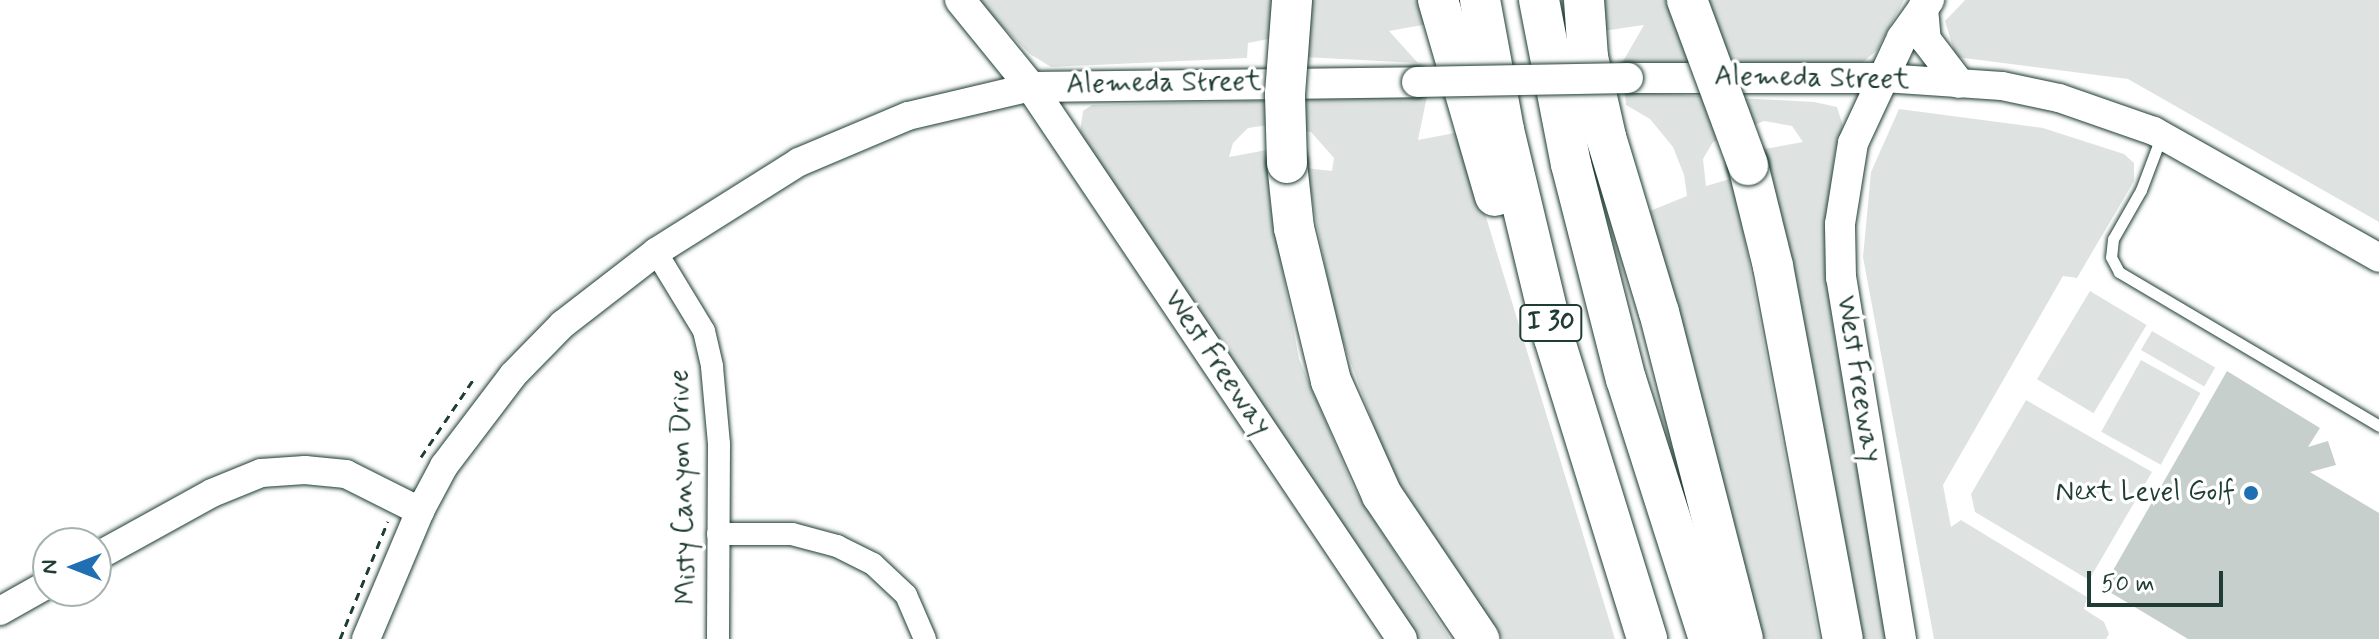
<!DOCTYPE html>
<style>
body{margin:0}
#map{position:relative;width:2379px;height:639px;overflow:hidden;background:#fff;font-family:Mynerve,sans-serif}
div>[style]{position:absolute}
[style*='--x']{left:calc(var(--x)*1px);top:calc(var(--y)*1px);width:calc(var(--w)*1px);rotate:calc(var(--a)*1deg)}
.green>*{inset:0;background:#dee3e2;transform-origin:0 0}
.building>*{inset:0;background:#c7cfcc}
.path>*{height:3px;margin-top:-1.5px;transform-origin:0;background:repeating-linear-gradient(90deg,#1f3d34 0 8px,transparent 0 14px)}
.roads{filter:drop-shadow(0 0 2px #1f3d34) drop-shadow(0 0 2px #1f3d34)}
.service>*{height:11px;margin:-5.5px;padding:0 5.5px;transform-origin:5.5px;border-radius:5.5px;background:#fff}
.minor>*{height:22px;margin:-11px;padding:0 11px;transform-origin:11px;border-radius:11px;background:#fff}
.tertiary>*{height:28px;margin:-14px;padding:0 14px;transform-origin:14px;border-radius:14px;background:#fff}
.secondary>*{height:30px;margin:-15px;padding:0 15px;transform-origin:15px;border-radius:15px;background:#fff}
.motorway>*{height:40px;margin:-20px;padding:0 20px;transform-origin:20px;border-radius:20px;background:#fff}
.bridges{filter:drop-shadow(0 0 2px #1f3d34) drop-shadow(0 0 2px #1f3d34)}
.secondary-bridge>*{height:30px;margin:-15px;padding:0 15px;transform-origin:15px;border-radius:15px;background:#fff}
.motorway-bridge>*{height:40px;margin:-20px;padding:0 20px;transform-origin:20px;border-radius:20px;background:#fff}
.dots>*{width:22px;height:22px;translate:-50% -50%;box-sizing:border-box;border:4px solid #fff;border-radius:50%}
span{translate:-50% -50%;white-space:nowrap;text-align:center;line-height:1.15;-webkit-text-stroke:7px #fff;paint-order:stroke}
.shield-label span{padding:2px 6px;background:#fff;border:2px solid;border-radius:6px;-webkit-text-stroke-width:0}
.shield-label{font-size:26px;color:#1f3d34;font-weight:700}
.street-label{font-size:28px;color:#1f3d34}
.poi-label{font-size:28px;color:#1f3d34}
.right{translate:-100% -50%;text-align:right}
.north{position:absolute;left:32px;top:527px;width:80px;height:80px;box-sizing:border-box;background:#fff;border:2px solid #a5b1ae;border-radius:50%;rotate:270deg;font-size:22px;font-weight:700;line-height:32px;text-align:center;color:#1f3d34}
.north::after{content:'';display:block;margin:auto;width:28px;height:36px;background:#1f6fb2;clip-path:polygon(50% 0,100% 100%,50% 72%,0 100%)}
.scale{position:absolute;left:2087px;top:571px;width:136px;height:36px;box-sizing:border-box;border:4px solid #1f3d34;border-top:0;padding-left:10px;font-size:24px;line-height:28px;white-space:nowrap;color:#1f3d34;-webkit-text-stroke:6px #fff;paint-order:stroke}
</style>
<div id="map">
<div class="green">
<div style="clip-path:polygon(976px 0,1419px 0,1428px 24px,1389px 31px,1418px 63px,1303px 57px,1309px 31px,1248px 43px,1247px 58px,1051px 67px,1030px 54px)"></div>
<div style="clip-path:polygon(1599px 0,1904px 0,1877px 50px,1862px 63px,1844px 66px,1622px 63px,1644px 25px,1596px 32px)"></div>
<div style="clip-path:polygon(1965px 0,2379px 0,2379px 222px,2128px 79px,1956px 57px,1945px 21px)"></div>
<div style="clip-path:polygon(1625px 92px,1814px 102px,1837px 107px,1843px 126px,1834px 156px,1827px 229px,1891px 639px,1860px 639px,1797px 284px,1765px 149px,1803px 142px,1792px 126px,1764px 121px,1713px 142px,1703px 159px,1706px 186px,1733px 178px,1819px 639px,1755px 639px,1645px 213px,1687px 196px,1684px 175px,1673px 147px,1650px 119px,1626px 105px)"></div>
<div style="clip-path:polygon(1427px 96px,1418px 140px,1460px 132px,1615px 639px,1503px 639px,1390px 470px,1336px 322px,1306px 168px,1332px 171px,1334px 158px,1311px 132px,1268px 125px,1248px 128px,1233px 143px,1229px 157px,1267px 150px,1270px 204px,1299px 359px,1354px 489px,1450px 639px,1416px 639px,1079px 139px,1083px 111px,1092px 105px)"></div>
<div style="clip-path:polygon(1899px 109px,2043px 128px,2124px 154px,2134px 163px,2134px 181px,2077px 278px,2063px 276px,1943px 485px,1951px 527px,1961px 520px,2087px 597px,2084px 609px,2104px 622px,2109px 634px,2106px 639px,1934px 639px,1863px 257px,1871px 172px)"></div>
<div style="left:2090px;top:291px;width:66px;height:103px;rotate:31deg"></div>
<div style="left:2152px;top:331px;width:73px;height:22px;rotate:30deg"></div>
<div style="left:2141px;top:360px;width:68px;height:82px;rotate:29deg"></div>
<div style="clip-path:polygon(2026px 400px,2152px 472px,2089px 580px,1975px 512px,1971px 494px)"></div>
</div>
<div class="building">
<div style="clip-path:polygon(2227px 371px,2320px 428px,2308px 447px,2328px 441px,2336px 465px,2310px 472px,2379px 513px,2379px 639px,2188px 639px,2103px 588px)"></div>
</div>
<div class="path">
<div style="--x:421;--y:457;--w:97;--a:-56"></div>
<div style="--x:340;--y:639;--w:127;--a:-67.9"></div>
</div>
<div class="roads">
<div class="service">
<div style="--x:2161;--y:137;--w:57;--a:110.7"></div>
<div style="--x:2141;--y:190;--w:56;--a:119.7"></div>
<div style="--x:2113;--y:239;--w:18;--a:96"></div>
<div style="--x:2111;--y:257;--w:17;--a:62"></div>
<div style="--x:2119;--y:272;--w:302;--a:30.6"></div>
</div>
<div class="minor">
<div style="--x:656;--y:252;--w:92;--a:58.7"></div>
<div style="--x:704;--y:331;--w:37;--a:77"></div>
<div style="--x:712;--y:367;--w:77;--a:84.8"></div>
<div style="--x:719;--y:444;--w:195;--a:90.3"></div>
<div style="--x:718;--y:534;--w:74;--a:0"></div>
<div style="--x:792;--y:534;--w:47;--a:14.9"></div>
<div style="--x:837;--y:546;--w:40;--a:26.6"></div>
<div style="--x:873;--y:564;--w:45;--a:43.2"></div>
<div style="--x:906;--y:595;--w:48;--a:66.6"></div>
</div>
<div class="tertiary">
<div style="--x:1884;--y:78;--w:118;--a:3.9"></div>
<div style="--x:2002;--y:86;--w:58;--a:11.9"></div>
<div style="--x:2059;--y:98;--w:101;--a:19.2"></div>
<div style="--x:2154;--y:131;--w:258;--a:29.4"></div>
<div style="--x:96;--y:557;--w:132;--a:-28.9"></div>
<div style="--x:212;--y:493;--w:53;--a:-22.2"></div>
<div style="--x:261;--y:473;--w:44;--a:-3.9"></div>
<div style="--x:305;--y:470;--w:41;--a:5.6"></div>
<div style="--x:346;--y:474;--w:83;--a:26.6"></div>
<div style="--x:420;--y:511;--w:51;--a:-61.9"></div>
<div style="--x:444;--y:466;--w:114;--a:-52.8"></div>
<div style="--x:513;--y:375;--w:71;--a:-45.6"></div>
<div style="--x:563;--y:324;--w:118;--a:-37.7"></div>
<div style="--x:656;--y:252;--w:169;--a:-32.2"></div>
<div style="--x:799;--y:162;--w:118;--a:-22.9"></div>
<div style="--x:908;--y:116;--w:126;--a:-13.3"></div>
<div style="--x:0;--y:611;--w:55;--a:-29.4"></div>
<div style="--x:366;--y:639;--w:139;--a:-67.1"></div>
</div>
<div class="secondary">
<div style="--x:960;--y:0;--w:112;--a:50.8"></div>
<div style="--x:1031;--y:87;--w:665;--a:56.09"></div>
<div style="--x:1923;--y:8;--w:32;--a:85"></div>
<div style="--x:1926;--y:40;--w:54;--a:52.5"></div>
<div style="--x:1628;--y:78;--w:256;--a:0"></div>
<div style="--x:1031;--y:87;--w:386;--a:-0.7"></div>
<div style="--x:1901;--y:639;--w:366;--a:-99.4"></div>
<div style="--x:1841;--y:278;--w:54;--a:-91.1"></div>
<div style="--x:1840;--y:224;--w:82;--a:-80.9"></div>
<div style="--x:1853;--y:143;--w:116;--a:-65"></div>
<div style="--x:1902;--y:38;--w:47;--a:-54.6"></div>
</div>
<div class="motorway">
<div style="--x:1438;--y:0;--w:204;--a:73.8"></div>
<div style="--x:1480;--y:0;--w:132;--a:79.5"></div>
<div style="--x:1504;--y:130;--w:214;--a:76.5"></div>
<div style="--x:1554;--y:338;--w:315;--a:72.8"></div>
<div style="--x:1539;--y:0;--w:167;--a:79"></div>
<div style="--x:1571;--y:164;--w:222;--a:75.7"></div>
<div style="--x:1626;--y:379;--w:273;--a:72.3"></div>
<div style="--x:1584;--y:0;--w:57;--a:86"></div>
<div style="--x:1588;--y:57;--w:82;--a:77.3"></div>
<div style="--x:1606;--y:137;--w:183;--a:73.2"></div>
<div style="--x:1659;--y:312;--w:338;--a:75.6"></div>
<div style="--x:1287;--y:163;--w:65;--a:83.9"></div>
<div style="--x:1294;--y:228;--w:157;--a:76.4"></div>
<div style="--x:1331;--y:381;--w:125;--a:65.9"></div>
<div style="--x:1382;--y:495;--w:174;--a:56"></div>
<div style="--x:1748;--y:165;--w:104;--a:76.1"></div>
<div style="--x:1773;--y:266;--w:380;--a:79.4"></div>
</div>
</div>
<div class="bridges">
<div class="secondary-bridge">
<div style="--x:1417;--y:82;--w:211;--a:-1.1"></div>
</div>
<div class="motorway-bridge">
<div style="--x:1687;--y:0;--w:176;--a:69.7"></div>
<div style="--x:1287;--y:163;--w:69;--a:-91.7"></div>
<div style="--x:1285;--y:94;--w:94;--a:-85.7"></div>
</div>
</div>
<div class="dots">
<div style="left:2251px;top:493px;background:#1f6fb2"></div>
</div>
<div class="shield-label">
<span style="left:1551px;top:323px">I 30</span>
</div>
<div class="street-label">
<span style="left:1812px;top:79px;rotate:1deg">Alemeda Street</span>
<span style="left:1164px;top:84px;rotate:-1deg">Alemeda Street</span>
<span style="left:1217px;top:363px;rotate:56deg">West Freeway</span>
<span style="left:1858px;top:379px;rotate:81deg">West Freeway</span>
<span style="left:684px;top:487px;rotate:-92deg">Misty Canyon Drive</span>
</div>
<div class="poi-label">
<span class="right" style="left:2235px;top:493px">Next Level Golf</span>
</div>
<div class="north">N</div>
<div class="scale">50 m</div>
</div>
